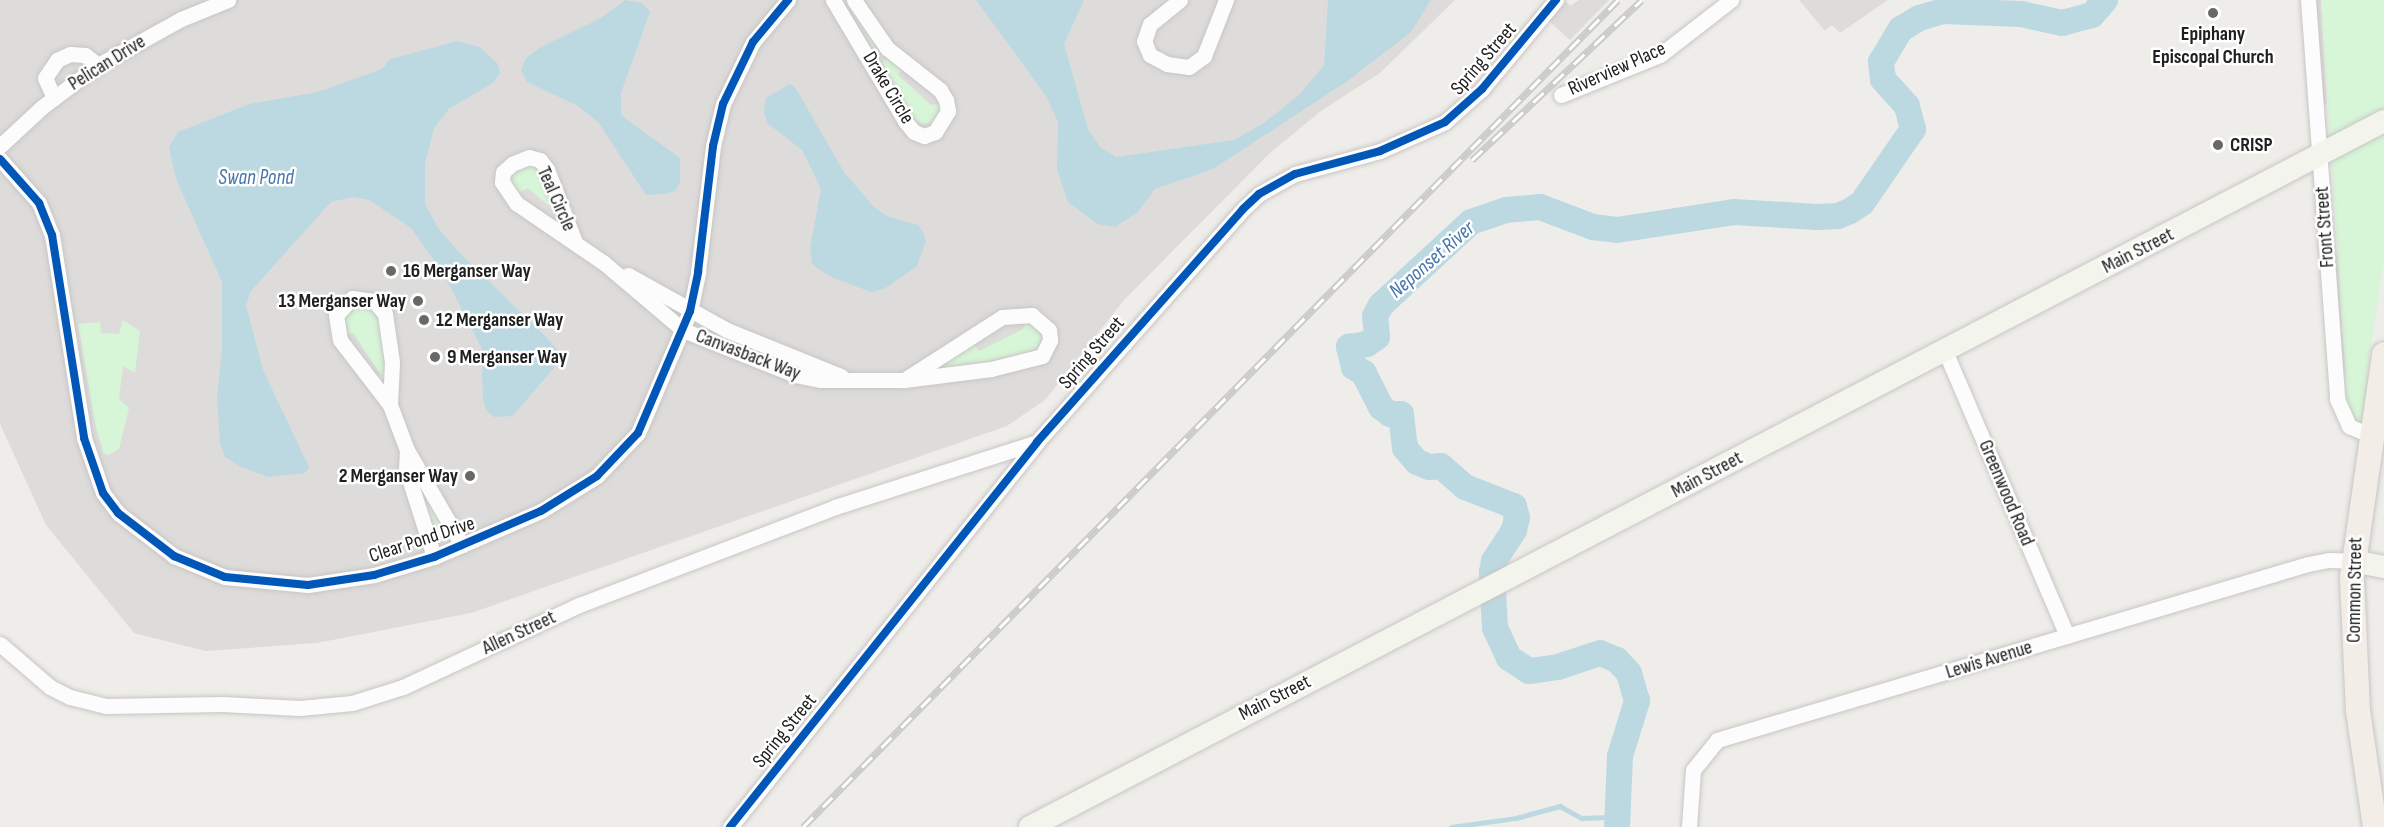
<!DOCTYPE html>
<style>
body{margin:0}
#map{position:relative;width:2384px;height:827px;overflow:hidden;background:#efede9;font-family:"Sofia Sans Condensed",sans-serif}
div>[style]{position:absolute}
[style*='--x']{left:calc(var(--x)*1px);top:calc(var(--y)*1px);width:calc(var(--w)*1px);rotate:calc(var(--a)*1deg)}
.residential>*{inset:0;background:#dedcda}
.religious>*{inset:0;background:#dddcda;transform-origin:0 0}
.round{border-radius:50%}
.park>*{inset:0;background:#d7f5d7}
.water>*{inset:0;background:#bcd9e2}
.stream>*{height:4.5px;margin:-2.25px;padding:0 2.25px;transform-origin:2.25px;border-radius:2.25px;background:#bcd9e2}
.river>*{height:26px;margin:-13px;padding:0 13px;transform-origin:13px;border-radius:13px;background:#bcd9e2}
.roads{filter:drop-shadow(0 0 2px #c7c6c5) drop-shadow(0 0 2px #c7c6c5)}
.street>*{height:15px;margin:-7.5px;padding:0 7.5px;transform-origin:7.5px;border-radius:7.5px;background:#fdfcfc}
.secondary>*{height:22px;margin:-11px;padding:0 11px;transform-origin:11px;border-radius:11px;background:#f3f4eb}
.primary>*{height:24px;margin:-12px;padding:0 12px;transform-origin:12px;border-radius:12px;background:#f2ede6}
.rail>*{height:7px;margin-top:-3.5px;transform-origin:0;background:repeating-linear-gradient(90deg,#fff 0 14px,#cbcbca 0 28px);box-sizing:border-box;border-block:2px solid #cbcbca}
.cycleway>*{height:8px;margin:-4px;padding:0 4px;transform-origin:4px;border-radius:4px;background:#0057b8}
.dots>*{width:16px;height:16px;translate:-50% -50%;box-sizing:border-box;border:3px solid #fff;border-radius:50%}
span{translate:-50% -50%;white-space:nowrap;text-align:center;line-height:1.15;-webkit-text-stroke:5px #fff;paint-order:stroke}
.poi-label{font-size:20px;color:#202020;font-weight:700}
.left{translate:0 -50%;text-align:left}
.right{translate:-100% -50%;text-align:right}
.street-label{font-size:20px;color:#202020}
.water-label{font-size:21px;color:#4677ac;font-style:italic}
</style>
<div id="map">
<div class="residential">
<div style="clip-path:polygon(0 0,1455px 0,1380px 73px,1321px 111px,1270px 153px,1125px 299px,1045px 400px,1007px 426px,471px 613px,317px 643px,206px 651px,134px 633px,46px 525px,0 424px)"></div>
</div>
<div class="religious">
<div style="clip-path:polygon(1564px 0,1570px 6px,1579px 0,1609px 0,1570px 40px,1548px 20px)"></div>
<div style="clip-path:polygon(1799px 0,1888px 0,1840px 33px,1832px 25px,1825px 31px)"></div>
<div style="clip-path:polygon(2315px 0,2321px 0,2327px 104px,2322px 104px)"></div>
<div style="clip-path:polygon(1176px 8px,1180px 19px,1155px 38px,1151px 28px)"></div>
<div style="clip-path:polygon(720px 54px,725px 62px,711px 95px,704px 87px)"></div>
<div style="clip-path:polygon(907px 69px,945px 102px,931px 105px,896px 74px)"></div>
<div style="clip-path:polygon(2333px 255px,2338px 255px,2342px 327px,2338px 327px)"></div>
<div style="clip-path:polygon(381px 280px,394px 285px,387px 302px,400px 295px,407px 309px,390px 318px,387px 303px,373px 295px)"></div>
<div style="clip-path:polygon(1027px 319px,1023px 329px,979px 351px,972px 340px,1002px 324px)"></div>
<div style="clip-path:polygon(122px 321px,120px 334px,101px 333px,100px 322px)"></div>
<div style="clip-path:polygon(409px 325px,416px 339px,396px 348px,393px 332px)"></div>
<div style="left:2343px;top:331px;width:43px;height:5px;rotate:86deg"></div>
<div style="clip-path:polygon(343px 333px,353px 333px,381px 376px,371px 378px)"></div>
<div style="clip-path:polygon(414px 352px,420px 365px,397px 375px,396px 359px)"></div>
<div style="clip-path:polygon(123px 365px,135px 373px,129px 408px,119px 399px)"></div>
<div style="clip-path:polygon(817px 385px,851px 388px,847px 402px,813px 396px)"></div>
<div style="left:419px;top:407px;width:16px;height:19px;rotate:60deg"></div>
<div style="clip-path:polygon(612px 433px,615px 443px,588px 467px,585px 457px)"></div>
<div class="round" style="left:414px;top:435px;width:18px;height:18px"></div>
<div style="left:446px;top:453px;width:16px;height:24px;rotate:60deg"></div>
<div class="round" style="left:442px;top:483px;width:20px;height:20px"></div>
<div style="clip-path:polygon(241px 551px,276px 557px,268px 565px,236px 560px)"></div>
</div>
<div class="park">
<div style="clip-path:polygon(842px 0,850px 0,876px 45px,873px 47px)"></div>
<div style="clip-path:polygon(2321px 0,2384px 0,2384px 261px,2367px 372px,2371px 376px,2363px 419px,2359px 421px,2352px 419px,2348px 411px)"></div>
<div style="clip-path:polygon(888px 57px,907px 69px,897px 74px,931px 105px,945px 102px,937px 121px,923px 124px,911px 118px,882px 63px)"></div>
<div style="clip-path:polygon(529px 163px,540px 165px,563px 218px,528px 188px,517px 194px,509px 181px,519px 166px)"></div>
<div style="clip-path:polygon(368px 303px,379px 319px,386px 352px,388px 394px,371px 378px,381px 375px,353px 333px,343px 333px,342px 315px,349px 306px)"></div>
<div style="clip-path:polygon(1027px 319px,1045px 333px,1036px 350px,951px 370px,945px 366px,944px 360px,972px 340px,979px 351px,1023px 329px)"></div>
<div style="clip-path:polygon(123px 320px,140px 331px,135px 373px,123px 366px,119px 399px,129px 408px,119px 449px,109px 455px,104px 454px,96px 428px,78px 324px,100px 322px,101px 333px,119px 334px)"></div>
<div style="clip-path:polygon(703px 323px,806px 365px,803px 371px,699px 330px)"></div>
<div style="clip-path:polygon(413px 466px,451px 537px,449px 542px,435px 541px)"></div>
</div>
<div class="water">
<div style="clip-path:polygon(625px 0,642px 3px,650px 12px,621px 93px,621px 115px,680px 158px,680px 183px,675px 191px,665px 194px,646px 195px,598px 122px,578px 106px,527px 82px,521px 70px,526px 58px,541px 47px,601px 18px)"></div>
<div style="clip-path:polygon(976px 0,1084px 0,1064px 44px,1088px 129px,1100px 147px,1116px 157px,1234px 140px,1264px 123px,1300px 94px,1324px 65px,1328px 0,1431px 0,1411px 32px,1349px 80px,1213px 169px,1155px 189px,1138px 212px,1115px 227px,1098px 224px,1068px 202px,1057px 169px,1058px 122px,1046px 96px)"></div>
<div style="clip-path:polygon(458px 41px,480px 47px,498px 64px,500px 73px,494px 82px,449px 109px,434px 128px,425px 164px,425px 204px,439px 229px,458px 251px,546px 337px,560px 353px,559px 362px,513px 416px,494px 417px,486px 410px,483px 398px,481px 347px,442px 271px,411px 228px,369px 200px,353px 197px,331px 202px,251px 291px,246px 305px,263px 370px,309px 467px,305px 473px,268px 477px,241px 467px,225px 457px,220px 443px,217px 397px,222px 350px,222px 282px,176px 179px,169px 147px,178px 132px,249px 104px,318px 92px,382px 69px,390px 59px)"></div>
<div style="clip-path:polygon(790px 84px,795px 87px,844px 172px,873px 206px,887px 216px,918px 225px,923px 232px,926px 241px,917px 266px,884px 289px,871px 292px,829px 276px,812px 264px,810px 248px,821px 189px,802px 150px,767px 123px,764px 112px,766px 98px)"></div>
</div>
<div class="stream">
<div style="--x:1451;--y:827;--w:66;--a:-7.9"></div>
<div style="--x:1516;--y:818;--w:46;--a:-15.3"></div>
<div style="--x:1560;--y:806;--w:25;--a:29"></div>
<div style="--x:1582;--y:818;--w:33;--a:-2"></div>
</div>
<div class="river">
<div style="--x:1617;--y:827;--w:71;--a:-87.6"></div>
<div style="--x:1620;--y:756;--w:58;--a:-72.8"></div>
<div style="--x:1637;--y:701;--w:29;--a:-106"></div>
<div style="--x:1629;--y:673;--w:18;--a:-133"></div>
<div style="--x:1617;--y:660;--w:18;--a:-158"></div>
<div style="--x:1600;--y:653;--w:44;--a:161.6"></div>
<div style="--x:1558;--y:667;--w:29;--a:172"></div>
<div style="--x:1529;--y:671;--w:24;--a:-147"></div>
<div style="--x:1509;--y:658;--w:33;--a:-115"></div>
<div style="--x:1495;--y:628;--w:56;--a:-93.1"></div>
<div style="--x:1492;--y:572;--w:11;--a:-80"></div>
<div style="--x:1494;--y:561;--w:37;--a:-57"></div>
<div style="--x:1514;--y:530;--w:12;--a:-76"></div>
<div style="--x:1517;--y:518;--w:12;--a:-104"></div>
<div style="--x:1514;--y:506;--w:53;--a:-158.8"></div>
<div style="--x:1465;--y:487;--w:32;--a:-139"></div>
<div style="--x:1441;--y:466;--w:12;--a:175"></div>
<div style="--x:1429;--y:467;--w:13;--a:-157"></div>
<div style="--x:1417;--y:462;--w:18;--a:-131"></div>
<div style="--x:1405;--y:448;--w:34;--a:-97"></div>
<div style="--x:1401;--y:414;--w:11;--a:180"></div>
<div style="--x:1390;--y:414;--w:11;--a:-142"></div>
<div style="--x:1381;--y:407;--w:38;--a:-117"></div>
<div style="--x:1364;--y:373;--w:12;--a:-149"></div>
<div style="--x:1354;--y:367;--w:21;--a:-104"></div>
<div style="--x:1349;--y:347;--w:18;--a:-9"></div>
<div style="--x:1367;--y:344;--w:12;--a:-35"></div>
<div style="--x:1377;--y:337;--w:21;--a:-95"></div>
<div style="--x:1375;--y:316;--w:13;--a:-61"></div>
<div style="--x:1381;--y:305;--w:122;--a:-42.7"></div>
<div style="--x:1471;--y:222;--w:37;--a:-19"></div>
<div style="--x:1506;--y:210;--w:34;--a:-5"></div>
<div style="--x:1540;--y:207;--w:57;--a:20.7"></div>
<div style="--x:1593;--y:227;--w:24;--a:7"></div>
<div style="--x:1617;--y:230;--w:118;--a:-8.7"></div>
<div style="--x:1734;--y:212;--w:83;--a:3.4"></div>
<div style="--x:1817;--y:217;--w:21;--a:-3"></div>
<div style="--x:1838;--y:216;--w:13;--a:-23"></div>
<div style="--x:1850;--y:211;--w:14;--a:-34"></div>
<div style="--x:1862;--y:203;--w:90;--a:-55.4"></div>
<div style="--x:1913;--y:129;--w:24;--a:-105"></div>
<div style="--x:1907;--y:106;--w:36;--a:-132"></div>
<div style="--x:1883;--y:79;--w:17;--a:-97"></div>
<div style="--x:1881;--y:62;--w:39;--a:-59"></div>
<div style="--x:1901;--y:29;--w:21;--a:-31"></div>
<div style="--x:1919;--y:18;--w:26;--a:-16"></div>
<div style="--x:1944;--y:11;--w:77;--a:2.2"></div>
<div style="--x:2021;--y:14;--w:42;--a:12.4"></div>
<div style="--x:2062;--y:23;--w:31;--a:-15"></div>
<div style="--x:2092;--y:15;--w:20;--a:-49"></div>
</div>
<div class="roads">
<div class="street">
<div style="--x:833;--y:0;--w:141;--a:59.2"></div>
<div style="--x:905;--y:121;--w:14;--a:51"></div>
<div style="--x:914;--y:132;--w:11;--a:22"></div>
<div style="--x:924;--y:136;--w:12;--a:-20"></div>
<div style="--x:935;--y:132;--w:25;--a:-58"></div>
<div style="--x:948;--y:111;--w:11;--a:-100"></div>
<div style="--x:946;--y:100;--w:12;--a:-121"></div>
<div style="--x:940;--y:90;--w:68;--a:-141.6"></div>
<div style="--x:887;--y:48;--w:58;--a:-124.5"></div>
<div style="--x:1180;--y:0;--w:38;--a:141"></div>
<div style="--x:1150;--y:24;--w:18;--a:109"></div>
<div style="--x:1144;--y:41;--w:15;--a:67"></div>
<div style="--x:1150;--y:55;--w:19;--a:28"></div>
<div style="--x:1167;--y:64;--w:22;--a:8"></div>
<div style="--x:1189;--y:67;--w:19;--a:-36"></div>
<div style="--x:1204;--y:56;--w:60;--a:-68.6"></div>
<div style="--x:2308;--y:0;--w:400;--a:85.8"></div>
<div style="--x:2337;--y:399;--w:30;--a:66"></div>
<div style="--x:2349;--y:426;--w:24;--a:24"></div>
<div style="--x:1561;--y:95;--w:107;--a:-22"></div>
<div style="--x:1660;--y:55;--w:90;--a:-37.8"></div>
<div style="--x:54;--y:98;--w:22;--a:-114"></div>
<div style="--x:45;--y:78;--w:22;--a:-56"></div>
<div style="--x:57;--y:60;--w:14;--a:-25"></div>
<div style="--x:70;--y:54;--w:15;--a:4"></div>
<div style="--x:85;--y:55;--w:16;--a:38"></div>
<div style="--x:0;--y:146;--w:57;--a:-42.9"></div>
<div style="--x:42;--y:107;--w:70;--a:-36.9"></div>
<div style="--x:98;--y:65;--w:95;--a:-29"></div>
<div style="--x:181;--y:19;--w:51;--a:-22"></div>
<div style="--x:0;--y:159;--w:59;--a:48.4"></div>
<div style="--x:39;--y:203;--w:35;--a:68"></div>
<div style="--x:52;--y:235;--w:206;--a:81"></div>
<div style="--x:84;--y:438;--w:58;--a:70.9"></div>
<div style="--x:103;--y:493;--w:25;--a:53"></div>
<div style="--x:118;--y:513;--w:71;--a:37.5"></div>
<div style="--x:174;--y:556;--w:55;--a:22.4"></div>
<div style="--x:225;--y:577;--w:83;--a:5.5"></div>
<div style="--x:308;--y:585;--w:67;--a:-8.6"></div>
<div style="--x:374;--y:575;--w:63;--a:-16.7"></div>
<div style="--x:434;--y:557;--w:116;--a:-23.3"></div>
<div style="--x:541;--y:511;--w:66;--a:-32"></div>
<div style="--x:597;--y:476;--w:59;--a:-46.4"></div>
<div style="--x:638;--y:433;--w:133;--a:-66.9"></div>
<div style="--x:690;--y:311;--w:40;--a:-78"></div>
<div style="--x:698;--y:272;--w:127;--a:-83.2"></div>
<div style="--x:713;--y:146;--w:43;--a:-76.6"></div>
<div style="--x:723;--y:104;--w:69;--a:-64.2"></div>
<div style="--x:753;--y:42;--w:55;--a:-50.2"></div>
<div style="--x:575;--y:242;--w:78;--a:-111"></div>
<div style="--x:547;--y:169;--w:11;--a:-128"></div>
<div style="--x:540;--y:160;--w:11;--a:-165"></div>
<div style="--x:529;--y:157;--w:18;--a:158"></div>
<div style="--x:512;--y:164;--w:12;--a:138"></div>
<div style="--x:503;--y:172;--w:10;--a:96"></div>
<div style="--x:502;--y:182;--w:25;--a:56"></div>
<div style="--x:516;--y:203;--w:107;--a:34.3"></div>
<div style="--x:604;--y:263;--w:104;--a:40.3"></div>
<div style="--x:683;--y:330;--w:121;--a:21.9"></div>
<div style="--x:795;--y:375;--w:25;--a:11"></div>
<div style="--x:820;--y:380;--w:84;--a:0"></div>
<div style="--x:904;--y:380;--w:88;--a:-7.2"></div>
<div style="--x:991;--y:369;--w:53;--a:-14.3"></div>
<div style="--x:1042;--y:356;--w:18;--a:-63"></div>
<div style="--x:1050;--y:340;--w:10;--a:-96"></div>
<div style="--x:1049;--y:330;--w:23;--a:-139"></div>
<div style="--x:1032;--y:315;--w:30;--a:176"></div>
<div style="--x:1002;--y:317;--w:117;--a:147.3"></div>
<div style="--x:628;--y:275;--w:113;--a:29.1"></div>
<div style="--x:727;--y:330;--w:123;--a:22"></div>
<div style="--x:1945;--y:351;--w:310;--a:66.8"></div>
<div style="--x:390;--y:405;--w:43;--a:-87.3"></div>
<div style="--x:392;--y:362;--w:49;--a:-98.3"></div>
<div style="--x:385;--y:314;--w:17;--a:-130"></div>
<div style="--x:374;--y:301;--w:22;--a:-172"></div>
<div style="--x:352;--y:298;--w:23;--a:133"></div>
<div style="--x:336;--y:315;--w:25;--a:81"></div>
<div style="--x:340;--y:340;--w:82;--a:52.4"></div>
<div style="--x:390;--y:405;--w:48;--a:69.3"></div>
<div style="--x:407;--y:450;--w:110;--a:59.9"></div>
<div style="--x:407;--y:450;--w:19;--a:93"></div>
<div style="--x:406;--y:469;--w:92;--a:72.3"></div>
<div style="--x:0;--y:644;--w:66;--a:40.7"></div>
<div style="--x:50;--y:687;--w:22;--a:27"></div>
<div style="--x:70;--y:697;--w:37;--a:14"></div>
<div style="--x:106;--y:706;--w:116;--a:-1"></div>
<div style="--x:222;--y:704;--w:78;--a:2.9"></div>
<div style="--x:300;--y:708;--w:52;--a:-5.5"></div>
<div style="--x:352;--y:703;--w:53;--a:-17.4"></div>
<div style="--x:403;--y:687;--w:194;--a:-25"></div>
<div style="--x:579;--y:605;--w:274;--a:-20.9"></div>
<div style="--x:835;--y:507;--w:212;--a:-17.8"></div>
<div style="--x:730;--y:827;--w:492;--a:-51.4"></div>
<div style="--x:1037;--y:442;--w:311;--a:-48.5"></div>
<div style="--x:1243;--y:209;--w:22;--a:-43"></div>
<div style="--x:1259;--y:194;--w:41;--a:-29.1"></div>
<div style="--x:1295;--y:174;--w:88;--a:-15.1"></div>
<div style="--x:1380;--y:151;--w:71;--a:-24"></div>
<div style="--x:1445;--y:122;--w:50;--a:-41.7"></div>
<div style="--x:1482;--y:89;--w:116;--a:-50.3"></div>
<div style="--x:1689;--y:827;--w:57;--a:-86"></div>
<div style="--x:1693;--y:770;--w:38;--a:-51"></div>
<div style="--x:1717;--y:740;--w:617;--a:-16.58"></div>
<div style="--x:2308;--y:564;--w:21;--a:-11"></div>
<div style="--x:2329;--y:560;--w:24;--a:2"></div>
</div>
<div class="secondary">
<div style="--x:2353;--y:561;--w:32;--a:11"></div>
<div style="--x:1030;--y:827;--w:1527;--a:-27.54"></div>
</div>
<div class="primary">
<div style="--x:2375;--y:827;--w:117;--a:-98.3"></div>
<div style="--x:2358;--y:711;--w:134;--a:-92.6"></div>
<div style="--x:2352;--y:577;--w:225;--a:-81.8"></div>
</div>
</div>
<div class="rail">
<div style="--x:1472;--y:160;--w:233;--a:-43.3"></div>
<div style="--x:803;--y:827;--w:1161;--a:-45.42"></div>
</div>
<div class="cycleway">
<div style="--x:0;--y:159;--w:59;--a:48.4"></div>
<div style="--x:39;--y:203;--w:35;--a:68"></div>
<div style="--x:52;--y:235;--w:206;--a:81"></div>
<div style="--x:84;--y:438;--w:58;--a:70.9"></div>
<div style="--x:103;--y:493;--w:25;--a:53"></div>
<div style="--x:118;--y:513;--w:71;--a:37.5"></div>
<div style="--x:174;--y:556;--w:55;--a:22.4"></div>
<div style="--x:225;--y:577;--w:83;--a:5.5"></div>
<div style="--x:308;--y:585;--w:67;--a:-8.6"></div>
<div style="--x:374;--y:575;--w:63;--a:-16.7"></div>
<div style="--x:434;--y:557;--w:116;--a:-23.3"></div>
<div style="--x:541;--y:511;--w:66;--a:-32"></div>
<div style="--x:597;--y:476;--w:59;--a:-46.4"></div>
<div style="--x:638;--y:433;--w:133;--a:-66.9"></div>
<div style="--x:690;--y:311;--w:40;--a:-78"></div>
<div style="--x:698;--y:272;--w:127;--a:-83.2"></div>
<div style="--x:713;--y:146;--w:43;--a:-76.6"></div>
<div style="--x:723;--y:104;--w:69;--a:-64.2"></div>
<div style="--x:753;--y:42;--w:55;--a:-50.2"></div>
<div style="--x:730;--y:827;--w:492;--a:-51.4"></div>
<div style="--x:1037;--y:442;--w:311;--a:-48.5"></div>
<div style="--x:1243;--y:209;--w:22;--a:-43"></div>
<div style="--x:1259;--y:194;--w:41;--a:-29.1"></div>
<div style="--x:1295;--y:174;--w:88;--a:-15.1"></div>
<div style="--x:1380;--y:151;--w:71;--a:-24"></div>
<div style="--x:1445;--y:122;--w:50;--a:-41.7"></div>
<div style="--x:1482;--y:89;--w:116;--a:-50.3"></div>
</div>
<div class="dots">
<div style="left:2213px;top:13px;background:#686866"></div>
<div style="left:2218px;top:145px;background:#686866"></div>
<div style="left:391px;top:271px;background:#686866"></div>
<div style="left:418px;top:301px;background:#686866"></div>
<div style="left:424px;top:320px;background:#686866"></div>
<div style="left:435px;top:357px;background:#686866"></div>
<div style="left:470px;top:476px;background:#686866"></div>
</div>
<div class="poi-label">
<span style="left:2213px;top:46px">Epiphany<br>Episcopal Church</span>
<span class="left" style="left:2230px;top:145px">CRISP</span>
<span class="left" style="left:403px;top:271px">16 Merganser Way</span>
<span class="right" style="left:406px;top:301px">13 Merganser Way</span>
<span class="left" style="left:436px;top:320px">12 Merganser Way</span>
<span class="left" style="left:447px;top:357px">9 Merganser Way</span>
<span class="right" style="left:458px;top:476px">2 Merganser Way</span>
</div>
<div class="street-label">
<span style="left:1484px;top:59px;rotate:-49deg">Spring Street</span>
<span style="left:107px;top:63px;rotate:-32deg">Pelican Drive</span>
<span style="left:1617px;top:69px;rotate:-24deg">Riverview Place</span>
<span style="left:888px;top:88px;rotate:59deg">Drake Circle</span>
<span style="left:556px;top:199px;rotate:66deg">Teal Circle</span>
<span style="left:2325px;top:227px;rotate:-94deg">Front Street</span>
<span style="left:2138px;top:251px;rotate:-27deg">Main Street</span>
<span style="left:1092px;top:353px;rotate:-49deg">Spring Street</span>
<span style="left:748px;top:355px;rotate:21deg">Canvasback Way</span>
<span style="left:1707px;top:475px;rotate:-28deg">Main Street</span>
<span style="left:2006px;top:493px;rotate:67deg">Greenwood Road</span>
<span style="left:422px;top:540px;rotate:-18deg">Clear Pond Drive</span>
<span style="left:2355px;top:590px;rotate:-89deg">Common Street</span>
<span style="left:519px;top:633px;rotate:-25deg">Allen Street</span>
<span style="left:1989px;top:660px;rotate:-17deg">Lewis Avenue</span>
<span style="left:1275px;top:698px;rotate:-27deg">Main Street</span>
<span style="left:785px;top:731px;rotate:-51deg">Spring Street</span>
</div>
<div class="water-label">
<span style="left:256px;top:178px">Swan Pond</span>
<span style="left:1432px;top:260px;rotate:-41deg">Neponset River</span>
</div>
</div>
